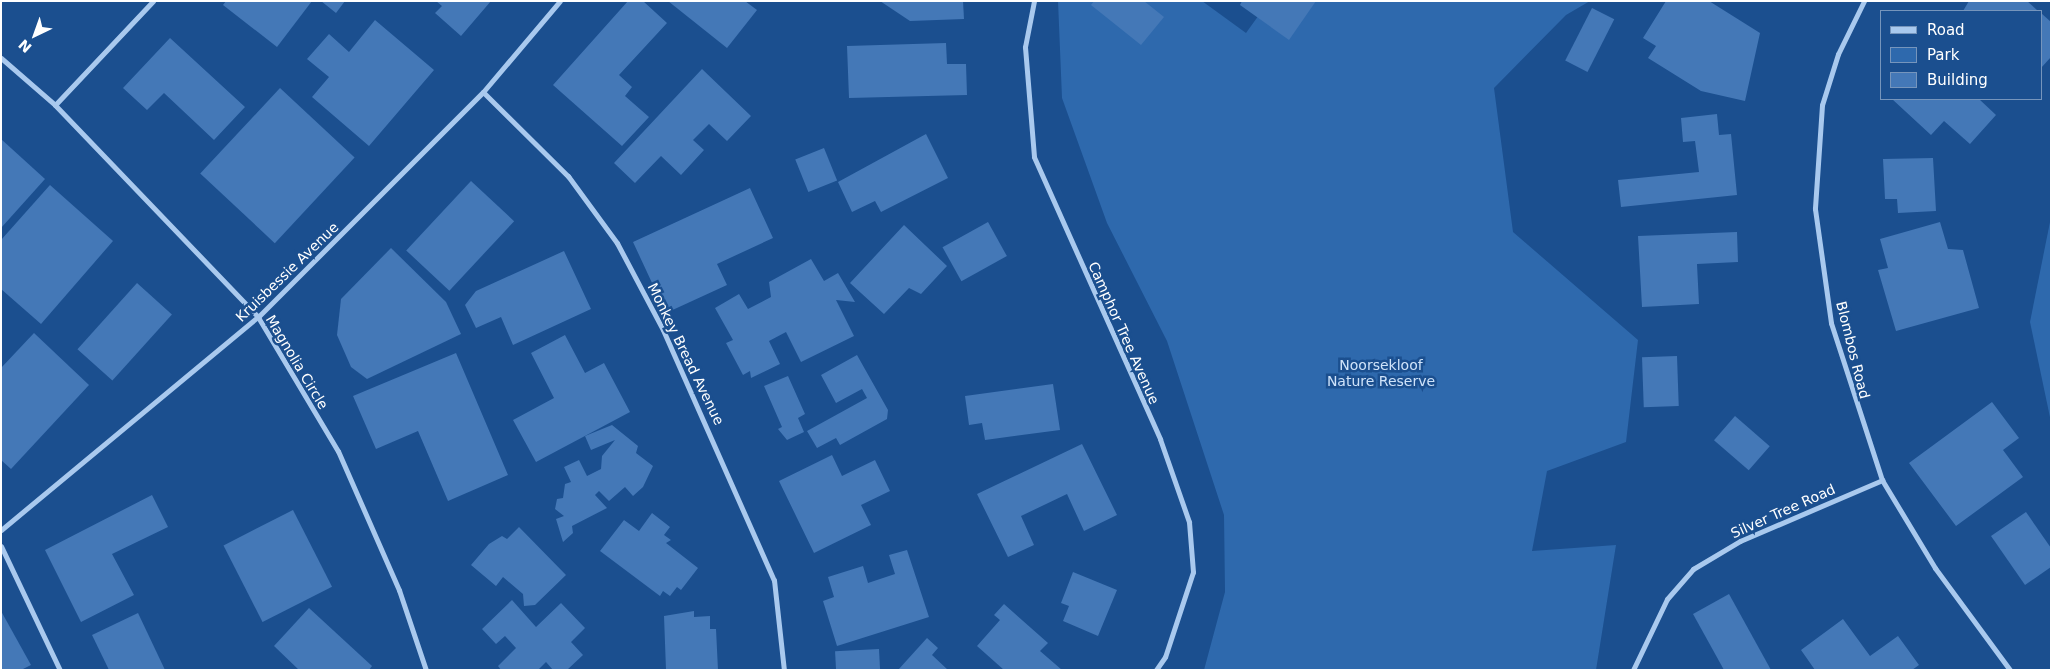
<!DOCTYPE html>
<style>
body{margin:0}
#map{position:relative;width:2052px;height:671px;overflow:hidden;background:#1b4f8f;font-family:"DejaVu Sans",sans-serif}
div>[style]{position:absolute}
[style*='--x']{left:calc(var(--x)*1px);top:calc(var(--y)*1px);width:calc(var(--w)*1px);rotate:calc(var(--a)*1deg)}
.green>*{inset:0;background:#2e69ad}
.building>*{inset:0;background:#4478b7;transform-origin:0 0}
.street>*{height:5px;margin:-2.5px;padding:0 2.5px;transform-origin:2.5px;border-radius:2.5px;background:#a9c9ee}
span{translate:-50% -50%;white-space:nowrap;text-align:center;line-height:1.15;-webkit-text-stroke:5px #1b4f8f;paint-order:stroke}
.street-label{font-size:14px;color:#fff}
.park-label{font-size:14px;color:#cfe3fa}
.frame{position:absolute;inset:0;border:2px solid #fff;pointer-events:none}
.legend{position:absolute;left:1880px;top:10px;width:162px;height:90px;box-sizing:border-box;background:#1b4f8f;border:1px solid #7695bc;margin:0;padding:6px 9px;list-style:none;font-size:15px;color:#fff}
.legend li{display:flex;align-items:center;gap:10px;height:25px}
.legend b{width:25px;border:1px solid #7695bc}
.north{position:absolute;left:10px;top:10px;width:50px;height:50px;-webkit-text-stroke:4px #1b4f8f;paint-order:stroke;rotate:222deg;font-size:14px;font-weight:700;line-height:20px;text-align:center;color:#fff}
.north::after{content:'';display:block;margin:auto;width:18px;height:22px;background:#fff;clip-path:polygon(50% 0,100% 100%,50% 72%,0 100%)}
</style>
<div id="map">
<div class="green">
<div style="clip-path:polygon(1058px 1px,1202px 1px,1246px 33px,1269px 1px,1590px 1px,1566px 15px,1494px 88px,1513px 232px,1638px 340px,1626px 442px,1547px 471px,1532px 551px,1616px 545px,1596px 670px,1204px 670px,1225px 592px,1224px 515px,1167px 341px,1107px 223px,1062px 98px)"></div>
<div style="clip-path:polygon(2051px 217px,2051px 422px,2030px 322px)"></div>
</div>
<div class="building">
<div style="clip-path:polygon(226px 1px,312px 1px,277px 47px,223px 5px)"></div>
<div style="clip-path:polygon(321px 1px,345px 1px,336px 13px)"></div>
<div style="clip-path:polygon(436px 1px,491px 1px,461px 36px,435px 13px,442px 6px)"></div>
<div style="clip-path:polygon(628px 1px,643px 1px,667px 23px,619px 75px,632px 87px,625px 96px,649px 117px,622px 146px,553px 85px)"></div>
<div style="clip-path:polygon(668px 1px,745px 1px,757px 10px,727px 48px)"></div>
<div style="clip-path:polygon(880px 1px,963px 1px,964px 19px,910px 21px)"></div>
<div style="clip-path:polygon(1094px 1px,1144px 1px,1164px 17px,1141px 45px,1091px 5px)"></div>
<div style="clip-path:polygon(1242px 1px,1316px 1px,1289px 40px,1240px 5px)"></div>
<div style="clip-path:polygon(1666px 1px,1709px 1px,1760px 33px,1745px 101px,1701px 91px,1648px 58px,1656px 46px,1643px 38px)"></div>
<div style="clip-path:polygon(1969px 1px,2027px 1px,2038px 11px,1963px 11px)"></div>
<div style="left:1592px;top:8px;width:25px;height:59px;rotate:27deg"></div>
<div style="clip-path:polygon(2041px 13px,2051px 22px,2051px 57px,2041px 68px)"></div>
<div style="clip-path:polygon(375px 20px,434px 70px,369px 146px,312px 97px,329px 77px,307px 59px,329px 34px,349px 52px)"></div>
<div style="clip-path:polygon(170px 38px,245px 107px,214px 140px,164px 93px,147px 110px,123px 88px)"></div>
<div style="clip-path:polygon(946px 43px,947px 64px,966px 64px,967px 95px,849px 98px,847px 46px)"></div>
<div style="clip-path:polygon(702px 69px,751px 116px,727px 141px,709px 124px,693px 140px,704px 150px,681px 175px,661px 156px,635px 183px,614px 163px)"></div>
<div style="left:280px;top:88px;width:102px;height:117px;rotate:43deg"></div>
<div style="clip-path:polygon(1892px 99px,1979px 99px,1996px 115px,1970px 144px,1944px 121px,1931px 135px)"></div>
<div style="clip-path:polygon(1717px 114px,1719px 135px,1731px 134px,1737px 195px,1621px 207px,1618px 180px,1699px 172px,1695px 141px,1683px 142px,1681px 118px)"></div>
<div style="clip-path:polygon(926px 134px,948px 178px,881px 212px,875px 201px,852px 212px,838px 182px)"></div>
<div style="clip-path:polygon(1px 139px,45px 179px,1px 228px)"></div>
<div style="left:824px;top:148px;width:35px;height:31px;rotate:68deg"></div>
<div style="clip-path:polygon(1933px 158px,1936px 211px,1898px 213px,1897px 199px,1885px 199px,1883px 159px)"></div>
<div style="left:471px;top:181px;width:59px;height:95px;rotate:43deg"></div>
<div style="clip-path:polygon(50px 185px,113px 241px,41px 324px,1px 289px,1px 240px)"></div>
<div style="clip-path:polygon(750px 188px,773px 238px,717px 264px,727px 285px,666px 313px,633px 242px)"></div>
<div style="left:988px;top:222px;width:39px;height:52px;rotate:61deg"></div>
<div style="clip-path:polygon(1940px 222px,1948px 249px,1963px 250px,1979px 308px,1896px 331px,1878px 270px,1888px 268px,1880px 239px)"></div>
<div style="clip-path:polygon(904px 225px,947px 266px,921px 294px,909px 288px,884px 314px,850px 283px)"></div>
<div style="clip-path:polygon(1737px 232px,1738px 262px,1697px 264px,1699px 304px,1642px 307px,1638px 236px)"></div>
<div style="clip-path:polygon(391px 248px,446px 302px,461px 334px,367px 379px,351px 367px,337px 335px,341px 299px)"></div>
<div style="clip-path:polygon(564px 251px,591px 309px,513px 345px,501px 317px,476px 328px,465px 305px,476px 291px)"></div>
<div style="clip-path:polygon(811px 259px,824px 281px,838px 273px,855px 302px,836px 300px,854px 336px,801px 362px,786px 332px,769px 341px,780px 364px,751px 378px,750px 371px,743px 375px,726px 343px,733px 340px,715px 308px,739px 294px,748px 309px,771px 297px,769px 282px)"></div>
<div style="left:137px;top:283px;width:47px;height:89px;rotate:42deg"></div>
<div style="clip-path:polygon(34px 333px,89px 385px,11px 469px,1px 460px,1px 368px)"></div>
<div style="clip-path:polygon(565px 335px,585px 373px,604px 363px,630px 412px,536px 462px,513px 420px,554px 398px,531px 353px)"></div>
<div style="clip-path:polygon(456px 353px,508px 475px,448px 501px,418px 431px,376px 449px,353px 396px)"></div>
<div style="clip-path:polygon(857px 355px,888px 410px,887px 419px,840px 445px,836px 438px,817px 448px,807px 431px,867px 398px,862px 389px,836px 403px,821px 375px)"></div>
<div style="left:1677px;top:356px;width:50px;height:35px;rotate:88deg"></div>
<div style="clip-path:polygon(788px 376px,805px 414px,798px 418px,804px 432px,787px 440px,778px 429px,782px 427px,764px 386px)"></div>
<div style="clip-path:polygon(1053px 384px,1060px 430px,985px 440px,982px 423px,969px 425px,965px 396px)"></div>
<div style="clip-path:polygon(1992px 402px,2019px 438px,2003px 450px,2023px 477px,1956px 526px,1909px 463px)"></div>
<div style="left:1735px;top:416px;width:46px;height:32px;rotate:41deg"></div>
<div style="clip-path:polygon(612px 425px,638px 446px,636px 453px,653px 466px,643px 487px,633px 496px,625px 487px,609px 501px,599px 491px,595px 495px,607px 508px,572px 526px,573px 533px,563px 542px,556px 519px,564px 516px,555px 509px,557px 499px,563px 498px,565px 484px,571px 482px,564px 467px,579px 460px,587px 476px,601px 469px,602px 456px,615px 440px,591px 450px,585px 436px)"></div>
<div style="clip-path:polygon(1082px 444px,1117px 515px,1084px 531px,1067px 494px,1021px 516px,1034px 545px,1008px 557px,977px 494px)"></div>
<div style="clip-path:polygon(832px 455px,842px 476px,875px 460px,890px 491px,861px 505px,871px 525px,814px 553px,779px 481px)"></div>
<div style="clip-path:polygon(152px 495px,168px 527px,112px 554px,134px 595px,81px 622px,45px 550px)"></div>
<div style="left:293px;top:510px;width:86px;height:78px;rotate:63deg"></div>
<div style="clip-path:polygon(2026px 512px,2051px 548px,2051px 567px,2025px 585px,1991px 536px)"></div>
<div style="clip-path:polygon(652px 513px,670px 527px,664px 535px,671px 540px,666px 543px,698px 568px,681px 590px,677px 587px,670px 596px,663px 591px,660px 596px,600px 551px,624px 520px,639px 531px)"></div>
<div style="clip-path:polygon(519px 527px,566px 575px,535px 605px,524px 606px,523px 594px,503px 577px,496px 586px,471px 565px,489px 544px,502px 536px,507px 539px)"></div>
<div style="clip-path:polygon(907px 550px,929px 617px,837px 646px,823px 601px,834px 597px,828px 577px,863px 566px,868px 583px,895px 574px,889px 555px)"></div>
<div style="clip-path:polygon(1073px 572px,1117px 590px,1098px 636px,1063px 621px,1069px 606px,1061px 603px)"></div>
<div style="clip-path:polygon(1729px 594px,1771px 670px,1724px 670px,1693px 614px)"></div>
<div style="clip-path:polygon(512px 600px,536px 627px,561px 603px,585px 628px,571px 642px,583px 655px,567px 670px,553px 670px,546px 662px,538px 670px,501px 670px,498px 666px,516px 648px,505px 636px,496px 644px,482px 629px)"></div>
<div style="clip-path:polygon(1004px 604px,1048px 643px,1040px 651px,1062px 670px,1004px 670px,977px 646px,1000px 620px,994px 615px)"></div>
<div style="clip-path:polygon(309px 608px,372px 666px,369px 670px,299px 670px,274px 646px)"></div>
<div style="clip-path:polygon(1px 611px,31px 665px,21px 670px,1px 670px)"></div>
<div style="clip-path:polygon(694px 611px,694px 617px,710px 616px,710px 629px,716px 629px,718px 670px,666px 670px,664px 616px)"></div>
<div style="clip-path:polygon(138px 613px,165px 670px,109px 670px,92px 635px)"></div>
<div style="clip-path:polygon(1843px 619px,1870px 656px,1898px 636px,1919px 665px,1912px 670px,1815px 670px,1801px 650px)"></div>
<div style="clip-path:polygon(927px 638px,938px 648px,932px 655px,948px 670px,898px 670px)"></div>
<div style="left:879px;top:649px;width:21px;height:44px;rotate:87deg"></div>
</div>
<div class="street">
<div style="--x:1034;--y:1;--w:47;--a:101.1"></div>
<div style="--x:1025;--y:47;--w:110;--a:85.3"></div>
<div style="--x:1034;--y:157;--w:309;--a:65.9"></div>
<div style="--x:1160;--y:439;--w:88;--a:70.7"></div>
<div style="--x:1189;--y:522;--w:50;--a:85.4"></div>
<div style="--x:1193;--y:572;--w:89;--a:108.2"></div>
<div style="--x:1165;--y:657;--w:16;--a:125"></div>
<div style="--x:1864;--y:1;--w:59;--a:116.1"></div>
<div style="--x:1838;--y:54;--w:53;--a:107.4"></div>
<div style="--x:1822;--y:105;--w:104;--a:93.9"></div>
<div style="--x:1815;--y:209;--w:115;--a:82"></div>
<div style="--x:1831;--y:323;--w:165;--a:72"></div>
<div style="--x:1882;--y:480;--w:103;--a:58.9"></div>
<div style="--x:1935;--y:568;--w:127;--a:53.7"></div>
<div style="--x:1;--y:58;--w:72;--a:41"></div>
<div style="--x:55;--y:105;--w:294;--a:46.2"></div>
<div style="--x:258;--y:317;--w:156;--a:59.2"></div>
<div style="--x:338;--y:451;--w:152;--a:66.3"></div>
<div style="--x:399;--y:590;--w:84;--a:71.4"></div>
<div style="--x:483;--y:92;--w:120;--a:44.7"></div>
<div style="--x:568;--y:176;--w:83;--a:53.8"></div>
<div style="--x:617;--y:243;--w:98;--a:62.1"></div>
<div style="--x:663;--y:330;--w:274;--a:66.1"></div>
<div style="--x:774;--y:580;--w:91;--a:83.7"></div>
<div style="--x:55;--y:105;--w:143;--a:-46.7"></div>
<div style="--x:1;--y:530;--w:334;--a:-39.7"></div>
<div style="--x:258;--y:317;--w:318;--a:-45"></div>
<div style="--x:483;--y:92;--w:119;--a:-49.8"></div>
<div style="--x:1;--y:546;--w:137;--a:64.6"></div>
<div style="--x:1633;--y:670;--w:79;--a:-64.4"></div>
<div style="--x:1667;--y:599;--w:40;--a:-49"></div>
<div style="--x:1693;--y:569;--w:55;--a:-30.8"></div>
<div style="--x:1740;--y:541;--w:155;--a:-23.2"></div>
</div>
<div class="street-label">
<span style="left:287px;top:272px;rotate:-44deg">Kruisbessie Avenue</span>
<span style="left:1124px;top:333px;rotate:66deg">Camphor Tree Avenue</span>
<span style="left:1853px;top:350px;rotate:76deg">Blombos Road</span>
<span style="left:686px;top:354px;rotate:64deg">Monkey Bread Avenue</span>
<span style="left:297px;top:362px;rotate:59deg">Magnolia Circle</span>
<span style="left:1783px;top:511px;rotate:-24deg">Silver Tree Road</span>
</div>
<div class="park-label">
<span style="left:1381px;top:373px">Noorsekloof<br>Nature Reserve</span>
</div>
<div class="frame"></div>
<ul class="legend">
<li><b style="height:6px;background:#a9c9ee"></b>Road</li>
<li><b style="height:14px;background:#2e69ad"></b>Park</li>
<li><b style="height:14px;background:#4478b7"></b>Building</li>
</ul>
<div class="north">N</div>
</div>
